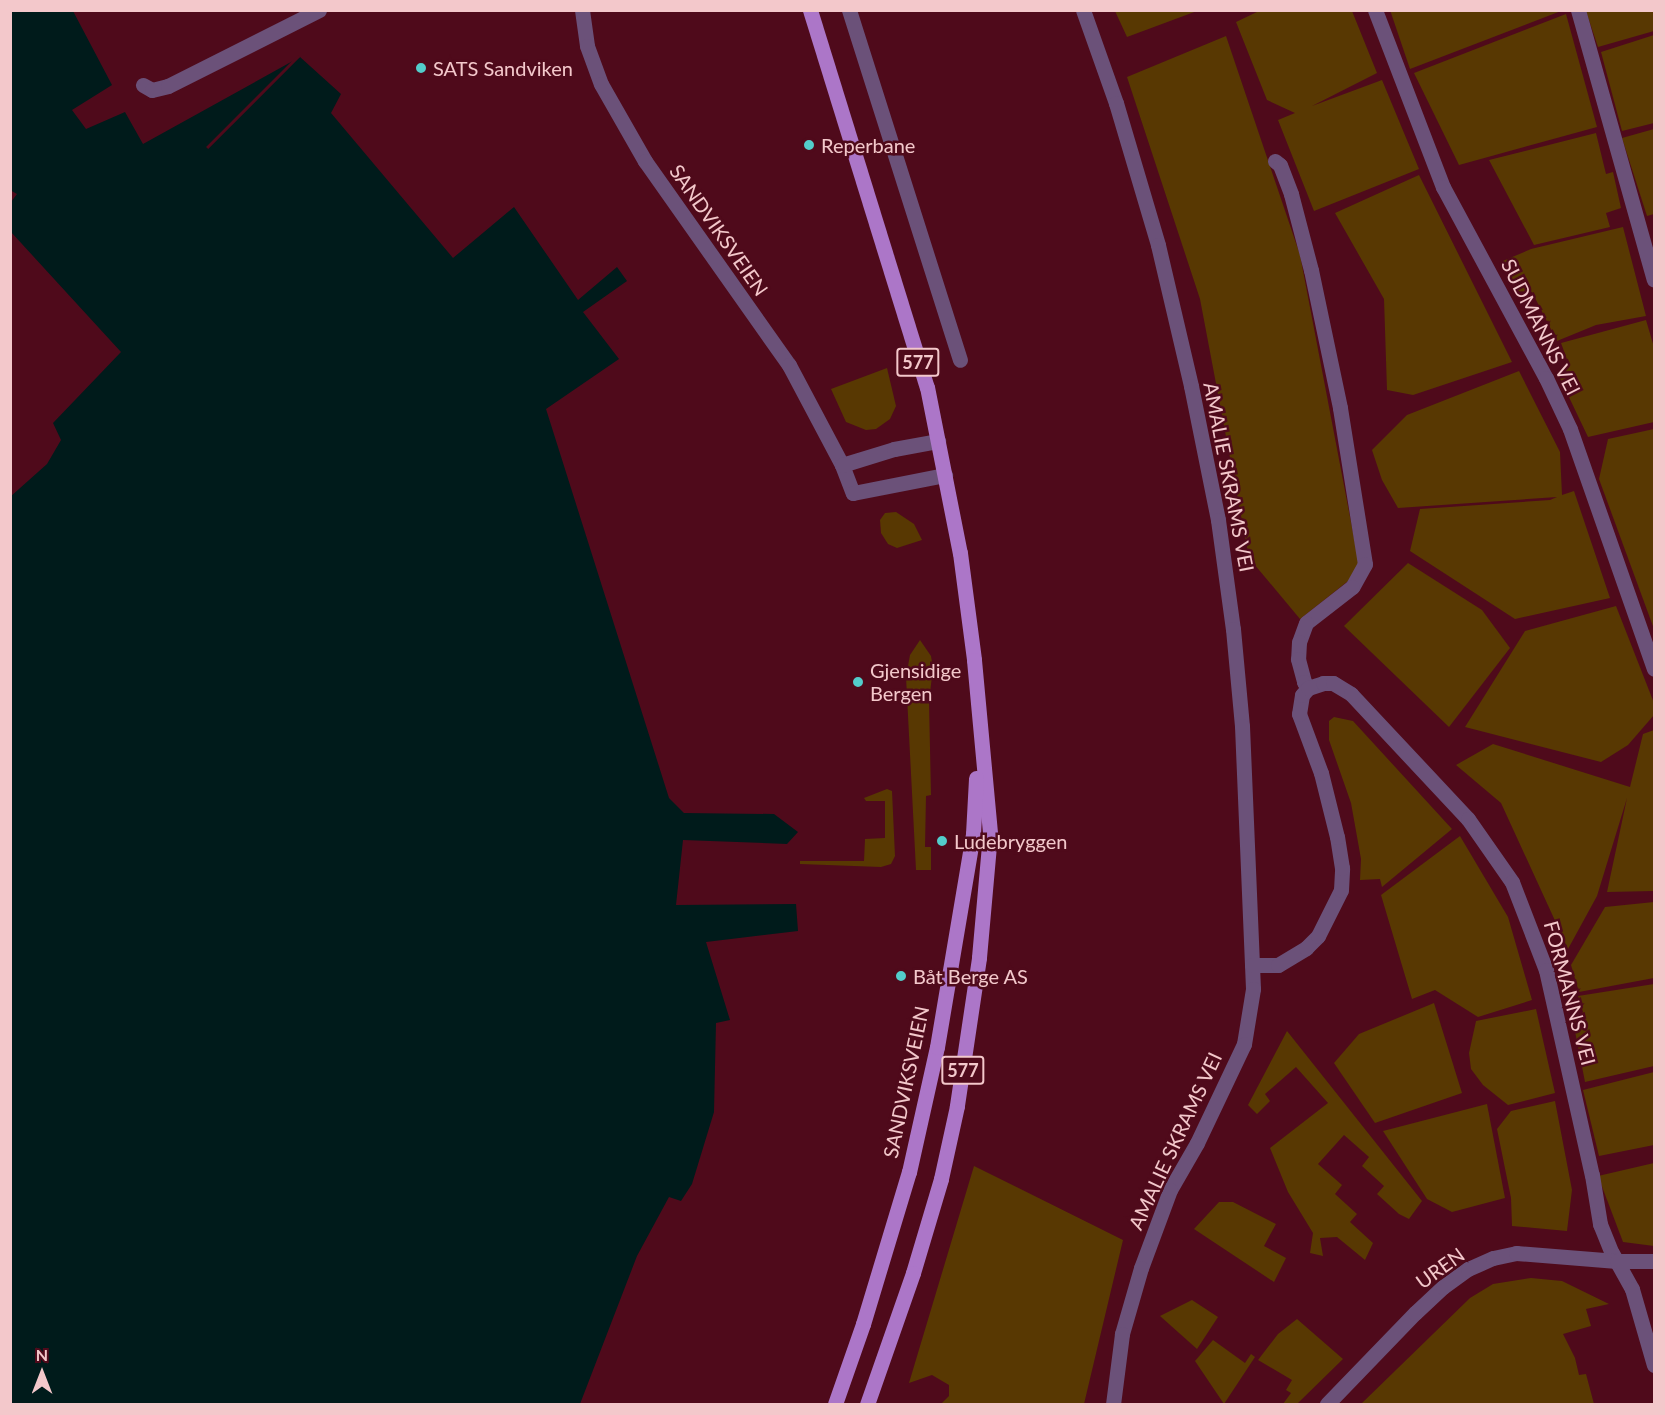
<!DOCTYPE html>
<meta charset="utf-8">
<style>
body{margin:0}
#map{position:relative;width:1665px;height:1415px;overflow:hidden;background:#4f0a1b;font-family:Lato,sans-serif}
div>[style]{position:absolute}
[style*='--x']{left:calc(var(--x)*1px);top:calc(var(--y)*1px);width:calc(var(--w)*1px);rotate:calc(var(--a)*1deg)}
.green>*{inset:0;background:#583802}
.water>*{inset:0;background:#001b1b}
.pier>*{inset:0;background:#4f0a1b;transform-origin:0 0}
.street>*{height:15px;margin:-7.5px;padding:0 7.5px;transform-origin:7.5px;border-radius:7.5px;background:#6b5179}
.primary>*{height:15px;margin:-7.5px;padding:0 7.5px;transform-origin:7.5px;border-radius:7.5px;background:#ac76c8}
.dots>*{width:16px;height:16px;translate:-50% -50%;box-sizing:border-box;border:3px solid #4f0a1b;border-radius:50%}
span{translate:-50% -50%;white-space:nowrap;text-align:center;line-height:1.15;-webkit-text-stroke:5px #4f0a1b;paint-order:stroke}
.shield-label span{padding:2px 4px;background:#4f0a1b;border:2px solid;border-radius:4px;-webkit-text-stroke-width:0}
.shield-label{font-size:18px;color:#f3c8cb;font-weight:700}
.poi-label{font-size:20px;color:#f3c8cb}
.left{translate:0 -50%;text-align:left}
.street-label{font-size:20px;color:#f3c8cb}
.frame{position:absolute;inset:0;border:12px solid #f3c8cb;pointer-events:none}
.north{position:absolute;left:12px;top:1343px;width:60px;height:60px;-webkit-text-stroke:4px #4f0a1b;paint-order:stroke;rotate:0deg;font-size:16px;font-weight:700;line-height:24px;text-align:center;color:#f3c8cb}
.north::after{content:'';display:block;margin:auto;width:21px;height:27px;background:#f3c8cb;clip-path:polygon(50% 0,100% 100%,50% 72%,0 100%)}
</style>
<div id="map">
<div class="green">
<div style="clip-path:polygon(1390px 10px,1561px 10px,1561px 11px,1410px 69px)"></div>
<div style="clip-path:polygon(1115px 11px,1197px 11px,1127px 37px)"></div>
<div style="clip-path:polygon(1259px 11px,1352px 11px,1377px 73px,1312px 106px,1382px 80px,1419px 169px,1314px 211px,1278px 120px,1295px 113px,1267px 100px,1236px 22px)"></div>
<div style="clip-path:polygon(1586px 11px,1654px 11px,1654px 31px,1598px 47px)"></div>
<div style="clip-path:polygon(1566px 14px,1597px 127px,1459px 165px,1414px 73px)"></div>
<div style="clip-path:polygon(1654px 35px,1654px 123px,1622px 131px,1601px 52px)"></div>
<div style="clip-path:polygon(1226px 36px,1300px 255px,1359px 564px,1348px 581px,1300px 619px,1249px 558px,1200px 299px,1127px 77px)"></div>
<div style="clip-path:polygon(1654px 129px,1654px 214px,1647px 216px,1622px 138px)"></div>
<div style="clip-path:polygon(1596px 133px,1606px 174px,1613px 172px,1621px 208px,1606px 213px,1610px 227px,1534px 245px,1489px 160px)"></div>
<div style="clip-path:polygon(1419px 175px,1512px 362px,1413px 395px,1387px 390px,1384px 299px,1335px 213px)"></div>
<div style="clip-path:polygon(1623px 227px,1646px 316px,1596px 325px,1557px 341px,1532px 292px,1516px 291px,1503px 261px,1531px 249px)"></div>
<div style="clip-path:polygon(1646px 320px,1654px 347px,1654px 422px,1588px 437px,1557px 372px,1569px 365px,1561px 343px)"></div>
<div style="clip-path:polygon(887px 368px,896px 406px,890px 419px,876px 429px,866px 430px,846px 422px,831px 389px)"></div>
<div style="clip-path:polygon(1519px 371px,1560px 452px,1562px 495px,1574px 491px,1610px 598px,1515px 619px,1410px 551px,1420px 509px,1550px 500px,1557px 497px,1398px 508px,1382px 480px,1372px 450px,1407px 415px)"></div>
<div style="clip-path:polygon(1654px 429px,1654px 629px,1599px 479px,1608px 439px)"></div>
<div style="clip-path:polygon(896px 512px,914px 524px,922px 540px,897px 548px,888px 544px,881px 533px,880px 520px,885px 513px)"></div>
<div style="clip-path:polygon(1408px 563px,1482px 610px,1510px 648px,1449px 727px,1344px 626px)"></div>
<div style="clip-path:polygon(1616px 606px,1654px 703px,1654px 715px,1628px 745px,1601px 762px,1465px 727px,1525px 631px)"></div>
<div style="clip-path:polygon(920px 640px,931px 656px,933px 668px,929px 701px,931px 795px,926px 796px,925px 847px,931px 847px,931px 870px,916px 870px,906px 677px,910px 655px)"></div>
<div style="clip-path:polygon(1334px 717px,1353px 721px,1452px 829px,1382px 887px,1380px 879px,1360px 880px,1361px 859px,1351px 803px,1329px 740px,1329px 721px)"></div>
<div style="clip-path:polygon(1654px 730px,1654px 891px,1607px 892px,1627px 798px,1597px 896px,1568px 949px,1501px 803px,1456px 765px,1493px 744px,1630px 787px,1643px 734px)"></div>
<div style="clip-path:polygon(887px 789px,892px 791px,895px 856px,891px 864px,881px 867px,800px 864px,800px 861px,864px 861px,865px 839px,885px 838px,885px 801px,866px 801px,864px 798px)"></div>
<div style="clip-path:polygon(1460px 836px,1508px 917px,1532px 1000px,1478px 1017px,1435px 990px,1412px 999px,1381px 895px)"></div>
<div style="clip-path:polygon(1654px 902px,1654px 978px,1579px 992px,1571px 965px,1605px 907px)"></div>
<div style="clip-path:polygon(1654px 984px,1654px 1066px,1585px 1082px,1573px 1021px,1583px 1012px,1578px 996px)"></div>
<div style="clip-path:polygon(1434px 1003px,1462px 1093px,1375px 1123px,1334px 1063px,1359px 1034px)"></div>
<div style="clip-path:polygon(1536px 1009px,1555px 1093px,1508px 1105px,1483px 1085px,1471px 1069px,1469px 1053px,1476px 1021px)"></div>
<div style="clip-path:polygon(1287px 1031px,1422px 1201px,1409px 1219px,1399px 1214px,1377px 1194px,1384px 1186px,1362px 1166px,1369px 1157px,1344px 1135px,1318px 1164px,1342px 1185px,1335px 1194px,1357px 1214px,1350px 1222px,1373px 1243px,1365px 1260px,1337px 1237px,1320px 1238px,1323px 1256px,1310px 1253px,1313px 1233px,1288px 1192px,1270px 1148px,1328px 1103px,1296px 1067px,1265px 1094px,1270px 1101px,1257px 1114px,1248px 1105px)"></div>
<div style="clip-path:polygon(1654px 1072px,1654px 1145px,1599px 1156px,1583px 1090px)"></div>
<div style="clip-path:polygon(1555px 1101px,1572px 1190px,1567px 1231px,1512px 1226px,1511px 1198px,1497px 1129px,1511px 1111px)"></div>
<div style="clip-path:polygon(1487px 1104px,1505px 1198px,1452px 1212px,1427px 1199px,1383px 1131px)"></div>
<div style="clip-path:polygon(1654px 1163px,1654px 1246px,1623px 1242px,1598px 1176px)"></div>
<div style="clip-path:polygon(974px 1166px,1123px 1240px,1084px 1404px,941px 1404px,949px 1396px,949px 1385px,932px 1375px,909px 1383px)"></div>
<div style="clip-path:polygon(1219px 1202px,1233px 1202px,1276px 1224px,1264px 1246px,1286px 1258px,1274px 1282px,1194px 1229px)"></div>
<div style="clip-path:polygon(1531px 1278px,1562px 1281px,1609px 1304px,1586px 1309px,1591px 1326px,1563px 1334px,1575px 1358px,1579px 1375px,1586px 1374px,1594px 1404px,1361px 1404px,1470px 1298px,1493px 1284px)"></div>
<div style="clip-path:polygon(1192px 1300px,1218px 1317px,1197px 1349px,1160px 1316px)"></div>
<div style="clip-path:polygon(1297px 1319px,1343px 1359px,1297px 1404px,1283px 1404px,1291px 1393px,1286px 1390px,1292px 1380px,1258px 1360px,1278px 1334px)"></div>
<div style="clip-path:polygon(1213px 1340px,1245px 1363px,1251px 1354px,1255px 1357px,1224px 1404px,1195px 1361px)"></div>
</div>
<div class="water">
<div style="clip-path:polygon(11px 11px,73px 11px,112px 85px,72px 110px,86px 129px,125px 112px,143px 144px,300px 57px,341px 94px,331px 113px,453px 258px,514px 207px,578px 300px,617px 267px,627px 281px,583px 312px,619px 359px,546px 409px,669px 798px,684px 813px,774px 814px,798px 832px,787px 844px,683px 840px,676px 905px,796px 904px,798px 931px,706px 942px,730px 1020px,716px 1023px,714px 1112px,692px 1184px,681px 1201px,669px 1197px,637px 1256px,580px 1404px,11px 1404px,10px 497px,47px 464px,61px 440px,53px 423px,121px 352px,11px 232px,11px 202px,17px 194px,10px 190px)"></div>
</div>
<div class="pier">
<div style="left:298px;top:55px;width:3px;height:130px;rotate:45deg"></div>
</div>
<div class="street">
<div style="--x:582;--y:10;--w:36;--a:82"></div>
<div style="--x:587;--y:46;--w:40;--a:69.8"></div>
<div style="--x:601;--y:84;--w:89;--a:60.3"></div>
<div style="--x:645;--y:161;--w:250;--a:54.8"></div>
<div style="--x:789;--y:365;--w:113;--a:62.1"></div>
<div style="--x:842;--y:465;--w:30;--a:69"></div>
<div style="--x:853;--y:493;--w:94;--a:-11.1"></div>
<div style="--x:849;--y:10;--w:367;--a:72.4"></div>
<div style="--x:1083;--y:10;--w:99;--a:70.5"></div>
<div style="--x:1116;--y:103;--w:148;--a:73.5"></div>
<div style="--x:1158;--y:245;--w:145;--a:76.8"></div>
<div style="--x:1191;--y:386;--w:137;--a:78.6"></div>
<div style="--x:1218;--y:520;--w:110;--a:82.2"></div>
<div style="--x:1233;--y:629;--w:97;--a:84.7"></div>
<div style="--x:1242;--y:726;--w:263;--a:87.6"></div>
<div style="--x:1253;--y:989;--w:56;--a:99.3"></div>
<div style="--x:1244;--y:1044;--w:110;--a:115.4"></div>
<div style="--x:1197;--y:1143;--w:54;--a:119.9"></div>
<div style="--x:1170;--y:1190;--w:83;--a:110.4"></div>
<div style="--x:1141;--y:1268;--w:69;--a:106.1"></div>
<div style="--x:1122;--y:1334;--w:71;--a:97.3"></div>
<div style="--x:1375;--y:10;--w:190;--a:69"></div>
<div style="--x:1443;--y:187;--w:217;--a:61.7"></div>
<div style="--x:1546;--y:378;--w:56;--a:64.8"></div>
<div style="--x:1570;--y:429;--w:254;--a:70.7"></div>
<div style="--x:1578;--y:10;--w:280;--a:74.3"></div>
<div style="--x:143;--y:85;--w:10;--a:29"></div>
<div style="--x:152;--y:90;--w:16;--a:-14"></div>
<div style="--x:168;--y:86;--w:169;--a:-26.7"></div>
<div style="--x:1275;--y:161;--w:6;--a:39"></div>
<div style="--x:1280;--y:165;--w:31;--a:69"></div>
<div style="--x:1291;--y:194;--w:79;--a:75.3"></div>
<div style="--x:1311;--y:270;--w:141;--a:78.1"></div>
<div style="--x:1340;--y:408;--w:158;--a:80.9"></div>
<div style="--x:1365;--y:564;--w:26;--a:119"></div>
<div style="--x:1352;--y:587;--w:58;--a:142"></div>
<div style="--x:1306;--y:623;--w:20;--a:110"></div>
<div style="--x:1299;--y:642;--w:17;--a:93"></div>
<div style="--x:1298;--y:659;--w:24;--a:75"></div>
<div style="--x:1304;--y:682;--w:7;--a:56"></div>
<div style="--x:842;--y:465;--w:54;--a:-17.1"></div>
<div style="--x:894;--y:449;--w:45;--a:-10.3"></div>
<div style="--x:1252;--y:965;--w:26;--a:0"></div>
<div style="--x:1278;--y:965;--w:33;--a:-31"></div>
<div style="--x:1306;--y:948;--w:17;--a:-45"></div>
<div style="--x:1318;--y:936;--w:51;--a:-63.4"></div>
<div style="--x:1341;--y:890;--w:22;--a:-87"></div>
<div style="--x:1342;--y:868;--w:31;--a:-99"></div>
<div style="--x:1337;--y:837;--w:66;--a:-104"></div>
<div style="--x:1321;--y:773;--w:63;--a:-110.4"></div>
<div style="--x:1299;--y:714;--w:19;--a:-81"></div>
<div style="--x:1302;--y:695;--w:9;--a:-49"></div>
<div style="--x:1308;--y:688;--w:16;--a:-18"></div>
<div style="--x:1323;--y:683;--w:10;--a:0"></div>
<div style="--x:1333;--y:683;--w:21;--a:31"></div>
<div style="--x:1351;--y:694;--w:171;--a:46.9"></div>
<div style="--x:1468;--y:819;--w:77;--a:55.1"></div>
<div style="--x:1512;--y:882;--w:94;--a:68.9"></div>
<div style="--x:1546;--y:970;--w:210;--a:77.4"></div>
<div style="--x:1592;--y:1175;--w:50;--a:80.7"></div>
<div style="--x:1600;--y:1224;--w:31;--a:68"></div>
<div style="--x:1612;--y:1253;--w:41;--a:60.9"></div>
<div style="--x:1632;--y:1289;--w:79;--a:73.9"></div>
<div style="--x:1327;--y:1404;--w:127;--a:-46"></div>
<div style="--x:1415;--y:1313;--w:38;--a:-43"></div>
<div style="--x:1443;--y:1287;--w:31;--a:-36"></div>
<div style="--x:1468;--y:1269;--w:27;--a:-24"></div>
<div style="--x:1493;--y:1258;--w:24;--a:-12"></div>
<div style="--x:1516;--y:1253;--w:101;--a:4.5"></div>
<div style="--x:1617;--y:1261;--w:37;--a:0"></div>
</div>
<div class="primary">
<div style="--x:810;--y:10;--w:395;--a:72.8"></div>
<div style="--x:927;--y:387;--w:169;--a:78.8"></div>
<div style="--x:960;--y:553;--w:108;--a:82.5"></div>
<div style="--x:974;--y:660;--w:175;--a:84.7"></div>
<div style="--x:990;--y:834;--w:124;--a:95.1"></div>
<div style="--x:979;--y:958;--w:150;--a:98.5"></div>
<div style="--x:957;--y:1106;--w:75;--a:102.4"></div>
<div style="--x:941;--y:1179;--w:98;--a:106.6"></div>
<div style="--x:913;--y:1273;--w:139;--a:109.3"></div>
<div style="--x:835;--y:1404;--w:85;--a:-70.7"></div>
<div style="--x:863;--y:1324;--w:159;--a:-73.2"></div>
<div style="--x:909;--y:1172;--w:128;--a:-77.4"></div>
<div style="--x:937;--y:1047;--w:216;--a:-80.4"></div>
<div style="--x:973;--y:834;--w:56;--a:-86.9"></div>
</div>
<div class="dots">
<div style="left:421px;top:68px;background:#53cdcb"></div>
<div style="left:809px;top:145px;background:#53cdcb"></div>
<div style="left:858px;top:682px;background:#53cdcb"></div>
<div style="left:942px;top:841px;background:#53cdcb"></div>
<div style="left:901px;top:976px;background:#53cdcb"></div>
</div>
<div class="shield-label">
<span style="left:918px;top:362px">577</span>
<span style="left:963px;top:1070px">577</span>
</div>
<div class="poi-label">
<span class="left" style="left:433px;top:68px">SATS Sandviken</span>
<span class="left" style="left:821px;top:145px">Reperbane</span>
<span class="left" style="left:870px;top:682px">Gjensidige<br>Bergen</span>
<span class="left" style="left:954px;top:841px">Ludebryggen</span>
<span class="left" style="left:913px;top:976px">Båt Berge AS</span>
</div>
<div class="street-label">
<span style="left:719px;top:230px;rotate:55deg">SANDVIKSVEIEN</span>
<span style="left:1541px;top:327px;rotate:63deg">SUDMANNS VEI</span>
<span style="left:1229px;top:477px;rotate:79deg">AMALIE SKRAMS VEI</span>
<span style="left:1570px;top:993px;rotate:75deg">FORMANNS VEI</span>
<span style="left:906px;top:1082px;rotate:-78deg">SANDVIKSVEIEN</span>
<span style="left:1175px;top:1141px;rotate:-65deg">AMALIE SKRAMS VEI</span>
<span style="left:1440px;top:1268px;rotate:-36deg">UREN</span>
</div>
<div class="frame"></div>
<div class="north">N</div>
</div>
